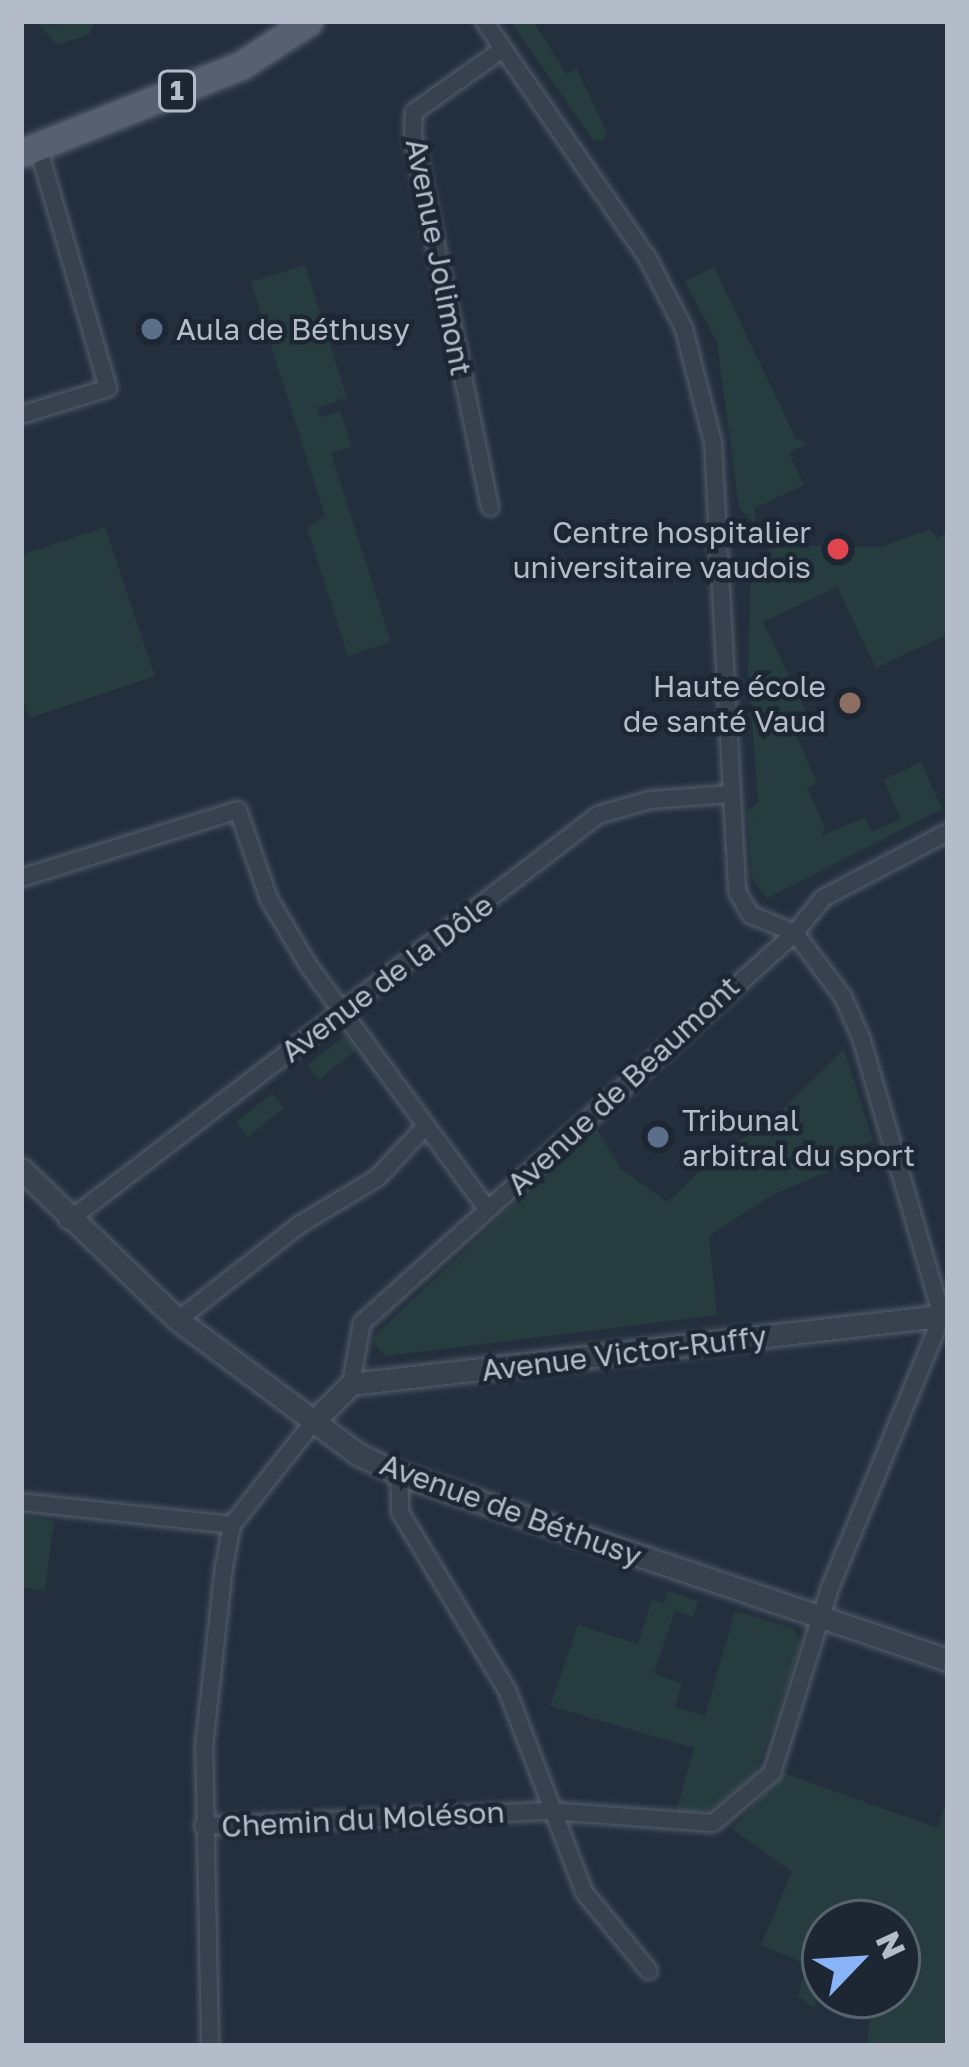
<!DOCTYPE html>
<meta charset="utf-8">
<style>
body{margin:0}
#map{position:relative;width:969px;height:2067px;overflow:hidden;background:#242f3e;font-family:"Golos Text",sans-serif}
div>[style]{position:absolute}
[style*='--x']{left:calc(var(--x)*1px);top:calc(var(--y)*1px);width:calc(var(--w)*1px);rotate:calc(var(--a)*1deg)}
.green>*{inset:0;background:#263c3f;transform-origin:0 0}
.roads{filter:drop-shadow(0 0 3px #565f6c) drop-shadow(0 0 3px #565f6c)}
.minor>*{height:16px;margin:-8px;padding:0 8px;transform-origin:8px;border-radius:8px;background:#38414e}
.tertiary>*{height:21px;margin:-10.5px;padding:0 10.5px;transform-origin:10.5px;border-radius:10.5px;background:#38414e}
.primary>*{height:27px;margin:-13.5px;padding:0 13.5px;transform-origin:13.5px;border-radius:13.5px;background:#56606e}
.dots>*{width:33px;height:33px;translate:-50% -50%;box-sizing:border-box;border:6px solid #1d2633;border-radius:50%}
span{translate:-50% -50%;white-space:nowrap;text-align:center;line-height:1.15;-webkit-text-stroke:9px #1d2633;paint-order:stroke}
.shield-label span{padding:3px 9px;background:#1d2633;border:3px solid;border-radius:9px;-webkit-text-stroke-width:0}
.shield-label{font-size:27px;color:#b4bcc9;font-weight:700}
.street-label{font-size:30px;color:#b4bcc9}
.poi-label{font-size:30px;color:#b4bcc9}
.left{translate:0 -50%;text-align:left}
.right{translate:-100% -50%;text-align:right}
.frame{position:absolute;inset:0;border:24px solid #b4bcc9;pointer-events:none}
.north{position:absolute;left:801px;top:1899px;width:120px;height:120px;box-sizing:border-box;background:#1d2633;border:3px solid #59626f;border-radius:50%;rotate:65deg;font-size:33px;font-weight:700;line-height:48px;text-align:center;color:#b4bcc9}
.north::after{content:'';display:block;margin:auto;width:42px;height:54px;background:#8ab4f8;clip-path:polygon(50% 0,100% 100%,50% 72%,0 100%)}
</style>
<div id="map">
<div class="green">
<div style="clip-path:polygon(36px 21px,53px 25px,95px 21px,89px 35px,57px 45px)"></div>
<div style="clip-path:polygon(510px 21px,533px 21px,566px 74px,577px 69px,607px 133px,603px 141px,594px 141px)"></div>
<div style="clip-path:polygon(305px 265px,347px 398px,317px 408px,320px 417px,340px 411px,352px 446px,331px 453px,391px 642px,348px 656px,307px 528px,325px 516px,251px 282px)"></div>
<div style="clip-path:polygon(714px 267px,796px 439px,808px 443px,789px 453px,804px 485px,755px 508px,755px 524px,739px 508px,717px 343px,685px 281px)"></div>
<div style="clip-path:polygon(105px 527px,155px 676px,29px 718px,21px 693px,21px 555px)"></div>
<div style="clip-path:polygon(930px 529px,937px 539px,948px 531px,948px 634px,876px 668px,837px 587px,763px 622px,813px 727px,796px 735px,817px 783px,807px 788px,825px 827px,821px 836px,865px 817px,872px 832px,901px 819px,884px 780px,921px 762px,942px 809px,767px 898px,752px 880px,747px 811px,758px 802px,748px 668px,751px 566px,776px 545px,882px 547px)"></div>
<div style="left:345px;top:1036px;width:18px;height:47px;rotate:52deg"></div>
<div style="clip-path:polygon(844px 1049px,873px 1141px,849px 1150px,852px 1162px,772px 1195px,709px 1236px,717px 1315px,386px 1356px,370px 1340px,595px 1127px,622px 1170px,668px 1202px,717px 1153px,766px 1126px)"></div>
<div style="left:272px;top:1093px;width:19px;height:47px;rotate:51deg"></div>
<div style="clip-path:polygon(21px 1515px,54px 1521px,45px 1591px,21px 1587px)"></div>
<div style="clip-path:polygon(668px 1591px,698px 1601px,693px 1617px,675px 1611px,654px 1673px,682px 1684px,675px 1707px,705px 1716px,735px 1611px,793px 1628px,801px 1643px,756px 1773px,712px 1808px,687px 1814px,676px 1812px,694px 1748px,550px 1706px,578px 1625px,638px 1644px,652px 1600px,664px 1604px)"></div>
<div style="clip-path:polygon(783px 1773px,938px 1828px,948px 1794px,948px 2046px,867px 2046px,872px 1995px,897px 1995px,897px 1923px,825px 1923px,825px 1977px,814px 2008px,798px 1996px,807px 1964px,761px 1945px,792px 1872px,732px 1829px)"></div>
</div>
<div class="roads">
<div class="minor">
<div style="--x:484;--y:21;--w:289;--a:55.4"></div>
<div style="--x:648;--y:259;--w:79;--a:62.8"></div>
<div style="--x:684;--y:329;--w:118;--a:75.7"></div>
<div style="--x:713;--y:443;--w:450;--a:86.9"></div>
<div style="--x:737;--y:892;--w:27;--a:59"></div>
<div style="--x:751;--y:915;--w:48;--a:22.2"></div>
<div style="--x:21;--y:415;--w:91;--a:-17.2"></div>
<div style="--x:108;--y:388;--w:251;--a:-106.2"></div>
<div style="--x:490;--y:507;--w:379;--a:-101.7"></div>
<div style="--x:413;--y:136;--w:24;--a:-88"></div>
<div style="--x:414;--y:112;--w:109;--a:-35.3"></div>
<div style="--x:21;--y:878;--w:227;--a:-17.4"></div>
<div style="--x:238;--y:810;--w:94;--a:70.8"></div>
<div style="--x:269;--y:899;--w:77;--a:59.4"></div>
<div style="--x:308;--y:965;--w:303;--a:53.7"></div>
<div style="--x:68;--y:1221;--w:668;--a:-37.45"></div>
<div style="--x:598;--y:815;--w:54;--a:-16.1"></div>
<div style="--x:650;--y:800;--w:80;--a:-4.3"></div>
<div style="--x:178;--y:1320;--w:154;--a:-38.1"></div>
<div style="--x:299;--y:1225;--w:91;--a:-31.1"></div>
<div style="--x:377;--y:1178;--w:70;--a:-46.7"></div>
<div style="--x:351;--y:1384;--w:62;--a:-79.8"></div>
<div style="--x:362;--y:1323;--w:583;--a:-42.01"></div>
<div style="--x:795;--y:933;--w:45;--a:-51.3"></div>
<div style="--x:823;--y:898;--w:141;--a:-27.8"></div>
<div style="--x:399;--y:1474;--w:38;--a:88"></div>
<div style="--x:400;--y:1512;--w:208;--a:59"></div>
<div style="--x:507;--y:1690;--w:216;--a:69.1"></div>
<div style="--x:584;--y:1892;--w:102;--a:50.6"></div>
<div style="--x:21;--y:1502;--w:212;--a:6.2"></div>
<div style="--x:203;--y:1826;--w:346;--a:-2.5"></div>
<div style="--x:549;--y:1811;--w:164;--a:4.2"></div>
<div style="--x:713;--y:1823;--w:77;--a:-40.3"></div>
<div style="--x:772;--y:1773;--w:194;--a:-72.6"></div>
<div style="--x:830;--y:1588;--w:294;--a:-67.6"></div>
<div style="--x:942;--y:1316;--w:287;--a:-106.2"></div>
<div style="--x:862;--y:1040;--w:47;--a:-113.8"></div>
<div style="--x:843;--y:997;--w:80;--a:-126.9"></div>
<div style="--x:210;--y:2046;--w:299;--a:-91.1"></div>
<div style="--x:204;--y:1747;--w:181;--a:-83.7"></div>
<div style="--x:224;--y:1567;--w:43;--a:-79.2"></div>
<div style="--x:232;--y:1525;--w:134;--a:-51.7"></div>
</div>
<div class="tertiary">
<div style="--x:21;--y:1169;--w:218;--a:43.9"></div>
<div style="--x:178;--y:1320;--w:224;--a:36.7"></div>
<div style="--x:358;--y:1454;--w:46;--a:26"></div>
<div style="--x:399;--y:1474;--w:580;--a:18.72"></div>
<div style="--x:315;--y:1420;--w:51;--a:-45"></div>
<div style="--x:351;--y:1384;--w:601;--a:-6.59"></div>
</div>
<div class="primary">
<div style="--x:21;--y:153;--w:236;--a:-21.7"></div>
<div style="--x:240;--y:66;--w:82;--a:-33.1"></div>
</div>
</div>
<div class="dots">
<div style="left:152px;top:329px;background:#5c6f8a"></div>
<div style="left:838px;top:549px;background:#e0444e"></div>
<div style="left:850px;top:703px;background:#8d6e63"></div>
<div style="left:658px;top:1137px;background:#5c6f8a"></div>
</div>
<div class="shield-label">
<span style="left:177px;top:91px">1</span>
</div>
<div class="street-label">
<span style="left:439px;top:257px;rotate:79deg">Avenue Jolimont</span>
<span style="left:387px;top:978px;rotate:-37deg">Avenue de la Dôle</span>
<span style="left:623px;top:1085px;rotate:-43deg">Avenue de Beaumont</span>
<span style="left:624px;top:1353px;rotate:-7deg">Avenue Victor-Ruffy</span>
<span style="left:511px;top:1510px;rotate:20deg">Avenue de Béthusy</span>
<span style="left:363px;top:1819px;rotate:-3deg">Chemin du Moléson</span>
</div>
<div class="poi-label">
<span class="left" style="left:176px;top:329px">Aula de Béthusy</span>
<span class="right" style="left:811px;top:549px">Centre hospitalier<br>universitaire vaudois</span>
<span class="right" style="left:826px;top:703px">Haute école<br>de santé Vaud</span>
<span class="left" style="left:682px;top:1137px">Tribunal<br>arbitral du sport</span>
</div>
<div class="frame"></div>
<div class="north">N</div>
</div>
